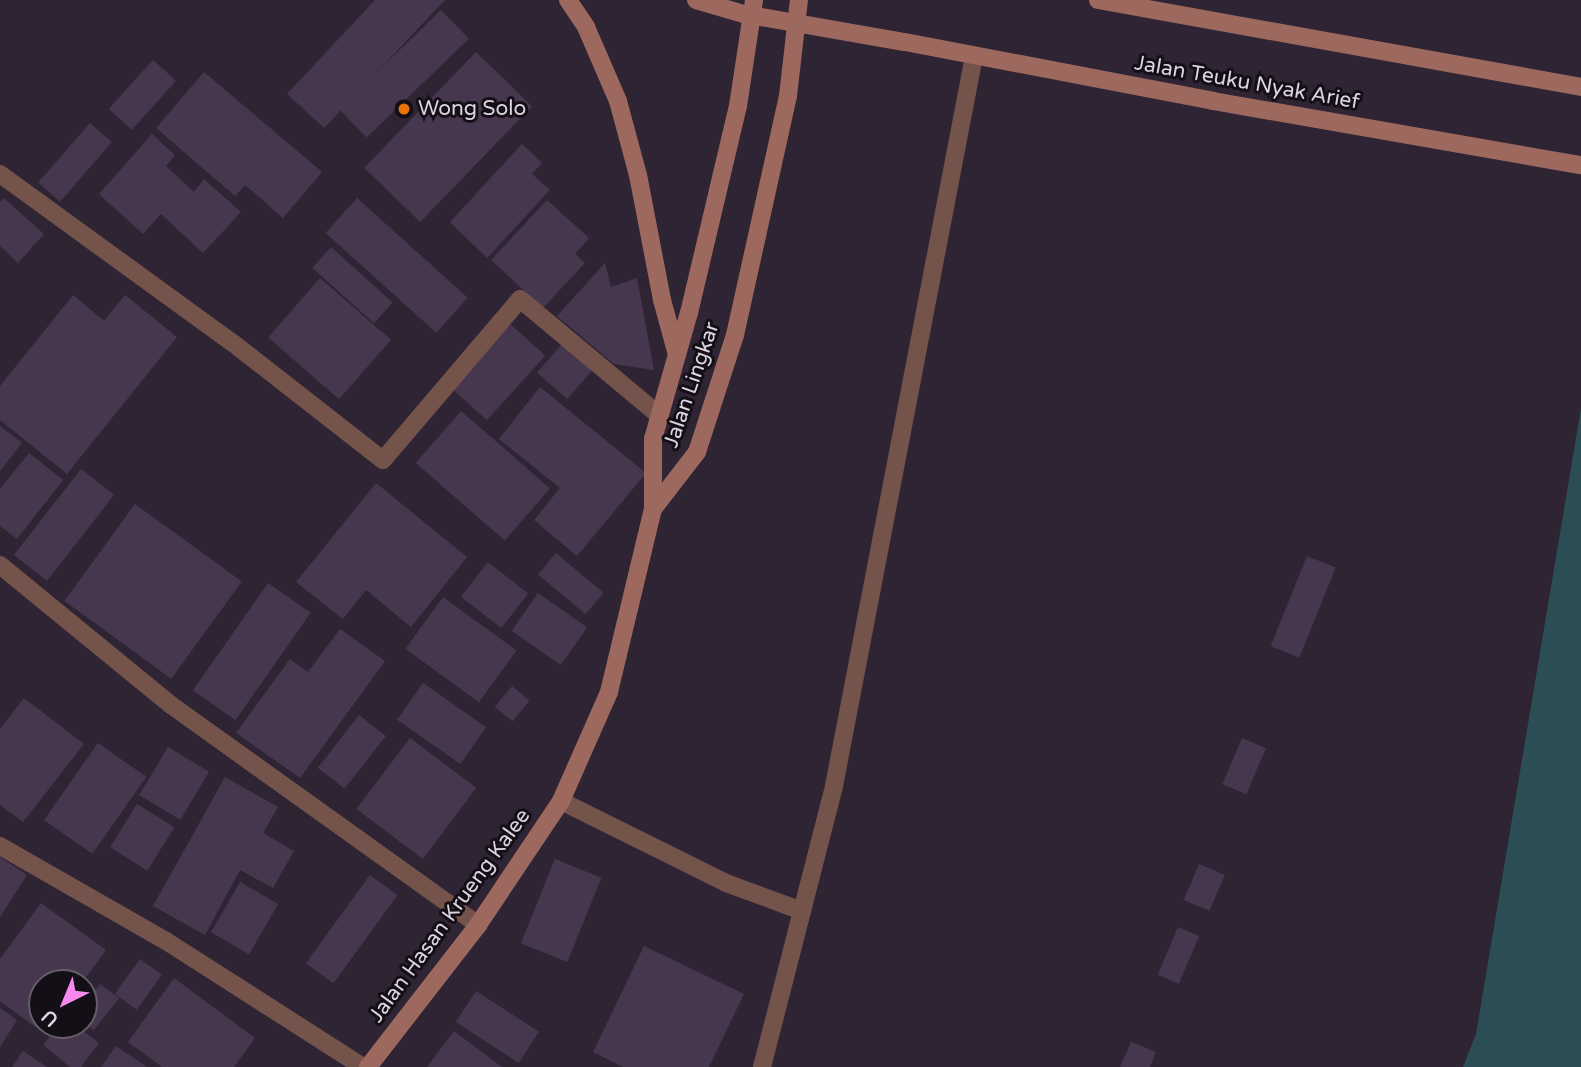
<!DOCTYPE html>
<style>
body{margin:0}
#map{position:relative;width:1581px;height:1067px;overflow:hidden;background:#2f2434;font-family:"Varela Round",sans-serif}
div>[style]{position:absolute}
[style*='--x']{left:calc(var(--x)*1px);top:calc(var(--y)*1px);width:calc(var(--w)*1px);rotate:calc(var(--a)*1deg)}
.water>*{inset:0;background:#2a4e54}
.building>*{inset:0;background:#47374e;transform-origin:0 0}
.street>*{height:18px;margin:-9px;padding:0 9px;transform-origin:9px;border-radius:9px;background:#74534b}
.secondary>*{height:18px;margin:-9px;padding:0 9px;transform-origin:9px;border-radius:9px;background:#9d695e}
.secondary-bridge>*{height:18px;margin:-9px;padding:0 9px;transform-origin:9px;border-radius:9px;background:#9d695e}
.dots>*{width:19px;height:19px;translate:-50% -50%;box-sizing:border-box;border:4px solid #140f17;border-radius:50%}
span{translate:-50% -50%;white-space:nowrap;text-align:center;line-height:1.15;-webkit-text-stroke:6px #140f17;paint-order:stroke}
.street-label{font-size:21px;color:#dcd5e0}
.poi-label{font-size:21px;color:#dcd5e0}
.left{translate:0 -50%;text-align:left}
.north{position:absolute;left:28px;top:969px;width:70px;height:70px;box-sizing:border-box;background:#140f17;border:2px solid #645e67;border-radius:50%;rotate:223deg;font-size:19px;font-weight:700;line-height:28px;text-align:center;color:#dcd5e0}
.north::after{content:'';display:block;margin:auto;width:24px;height:32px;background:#f689ed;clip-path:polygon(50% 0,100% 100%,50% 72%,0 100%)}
</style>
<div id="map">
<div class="water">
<div style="clip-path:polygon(1581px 408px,1581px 1067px,1463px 1067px,1476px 1034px)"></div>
</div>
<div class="building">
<div style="clip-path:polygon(375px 0,445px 0,324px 128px,287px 94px)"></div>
<div style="left:441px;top:10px;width:40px;height:142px;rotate:46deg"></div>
<div style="left:476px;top:52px;width:78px;height:161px;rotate:44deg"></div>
<div style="left:153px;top:60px;width:31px;height:66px;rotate:42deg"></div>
<div style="clip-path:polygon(204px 72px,322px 172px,283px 218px,245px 185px,235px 196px,156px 128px)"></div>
<div style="left:90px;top:123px;width:29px;height:79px;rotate:41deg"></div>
<div style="clip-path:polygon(152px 134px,175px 155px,166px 166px,194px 192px,204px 179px,241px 212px,203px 253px,161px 214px,143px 234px,99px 194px)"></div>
<div style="clip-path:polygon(522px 144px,542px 163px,532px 174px,550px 190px,487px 258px,450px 222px)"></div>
<div style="clip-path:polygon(4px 198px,44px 234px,18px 263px,0 246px,0 202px)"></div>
<div style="left:357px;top:198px;width:149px;height:47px;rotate:42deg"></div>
<div style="clip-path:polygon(547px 200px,589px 238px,575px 254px,585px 263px,543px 308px,491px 260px)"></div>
<div style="left:331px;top:247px;width:83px;height:28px;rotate:42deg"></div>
<div style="clip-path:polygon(605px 263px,611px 287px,637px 278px,654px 370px,614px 364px,557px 316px)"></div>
<div style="left:320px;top:278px;width:94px;height:79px;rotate:41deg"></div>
<div style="clip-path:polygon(73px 295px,104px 321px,125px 295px,177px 337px,67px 474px,0 420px,0 386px)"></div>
<div style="left:508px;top:322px;width:50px;height:87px;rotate:42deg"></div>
<div style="left:562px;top:344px;width:40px;height:38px;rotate:41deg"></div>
<div style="clip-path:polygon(540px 387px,646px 473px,577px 556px,534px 520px,560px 488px,499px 439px)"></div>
<div style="left:461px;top:411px;width:118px;height:69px;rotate:41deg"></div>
<div style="clip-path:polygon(0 426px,22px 443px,0 471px)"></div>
<div style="clip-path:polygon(29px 453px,63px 480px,17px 539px,0 526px,0 489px)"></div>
<div style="left:81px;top:469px;width:42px;height:109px;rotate:38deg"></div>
<div style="clip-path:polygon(376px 483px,467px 557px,411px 627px,366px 590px,343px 619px,296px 582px)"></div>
<div style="left:135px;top:504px;width:132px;height:120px;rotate:36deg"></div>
<div style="left:556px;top:553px;width:62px;height:28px;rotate:40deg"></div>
<div style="left:1307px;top:556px;width:31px;height:97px;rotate:22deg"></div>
<div style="left:488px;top:562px;width:51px;height:44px;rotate:38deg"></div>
<div style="left:268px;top:583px;width:52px;height:131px;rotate:35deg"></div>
<div style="left:538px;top:593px;width:60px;height:46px;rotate:35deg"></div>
<div style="left:443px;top:597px;width:91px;height:64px;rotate:36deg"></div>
<div style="clip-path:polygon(340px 629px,385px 661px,300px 778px,236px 733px,290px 659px,308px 672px)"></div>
<div style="left:423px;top:683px;width:77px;height:45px;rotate:35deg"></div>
<div style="left:512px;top:686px;width:23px;height:27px;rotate:40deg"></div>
<div style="clip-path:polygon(24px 698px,84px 744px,23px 822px,0 805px,0 729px)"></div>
<div style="left:359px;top:715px;width:34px;height:67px;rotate:38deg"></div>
<div style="left:410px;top:738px;width:83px;height:89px;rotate:37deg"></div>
<div style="left:1242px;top:738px;width:26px;height:50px;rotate:23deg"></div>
<div style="left:98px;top:743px;width:59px;height:94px;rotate:35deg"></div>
<div style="left:168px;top:747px;width:48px;height:56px;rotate:31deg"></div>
<div style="clip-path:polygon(225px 777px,278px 807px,263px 833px,294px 851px,273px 888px,240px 870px,205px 935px,153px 906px)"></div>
<div style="left:137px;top:804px;width:44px;height:51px;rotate:32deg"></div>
<div style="clip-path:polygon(0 857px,27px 875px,0 917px)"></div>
<div style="left:555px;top:859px;width:50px;height:91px;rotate:22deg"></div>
<div style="left:1199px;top:864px;width:28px;height:39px;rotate:23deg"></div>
<div style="left:370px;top:875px;width:34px;height:109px;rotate:36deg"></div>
<div style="left:240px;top:882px;width:44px;height:58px;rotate:30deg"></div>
<div style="clip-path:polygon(41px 903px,106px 950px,82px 983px,42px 983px,42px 1025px,52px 1025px,45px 1034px,0 1001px,0 959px)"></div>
<div style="left:1178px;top:927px;width:23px;height:52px;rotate:23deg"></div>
<div style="clip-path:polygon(644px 946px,744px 994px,709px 1067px,623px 1067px,593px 1052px)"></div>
<div style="left:140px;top:959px;width:27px;height:43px;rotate:36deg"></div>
<div style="clip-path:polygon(174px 978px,255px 1038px,234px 1067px,162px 1067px,128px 1042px)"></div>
<div style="clip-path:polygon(100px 984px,119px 998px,94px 1030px,84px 1023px,84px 1005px)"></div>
<div style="left:476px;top:991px;width:75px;height:37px;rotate:33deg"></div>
<div style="clip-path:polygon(0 1008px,17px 1020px,0 1047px)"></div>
<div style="clip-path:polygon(59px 1025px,75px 1025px,99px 1043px,81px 1067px,70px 1067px,43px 1045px)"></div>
<div style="clip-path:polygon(454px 1031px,502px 1067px,427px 1067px)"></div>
<div style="clip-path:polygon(1131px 1042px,1156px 1052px,1150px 1067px,1120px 1067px)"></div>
<div style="clip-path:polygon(116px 1046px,147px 1067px,101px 1067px)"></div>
<div style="clip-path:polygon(23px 1051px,47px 1067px,12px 1067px)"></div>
</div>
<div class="street">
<div style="--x:0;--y:174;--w:288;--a:36"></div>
<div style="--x:233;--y:343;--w:190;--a:38"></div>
<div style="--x:383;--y:460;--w:211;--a:-49.6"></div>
<div style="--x:520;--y:299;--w:182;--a:39.9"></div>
<div style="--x:0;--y:565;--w:221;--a:39.3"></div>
<div style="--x:171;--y:705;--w:378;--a:35.6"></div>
<div style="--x:561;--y:801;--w:184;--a:26.4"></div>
<div style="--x:726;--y:883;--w:81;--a:20.2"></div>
<div style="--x:0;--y:846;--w:191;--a:29.8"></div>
<div style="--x:166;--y:941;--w:234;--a:32.6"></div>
<div style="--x:762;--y:1067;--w:290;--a:-75.6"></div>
<div style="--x:834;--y:786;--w:743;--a:-79.14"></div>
</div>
<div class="secondary">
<div style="--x:568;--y:0;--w:32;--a:56"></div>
<div style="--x:586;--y:27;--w:81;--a:66.6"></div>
<div style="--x:618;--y:101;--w:77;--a:74.9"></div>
<div style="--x:638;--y:175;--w:127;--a:79.1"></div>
<div style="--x:662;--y:300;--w:57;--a:74.7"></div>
<div style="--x:1098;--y:0;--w:491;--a:10.2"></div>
<div style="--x:905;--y:42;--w:314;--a:10.8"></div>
<div style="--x:1213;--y:101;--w:374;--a:9.9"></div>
<div style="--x:653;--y:509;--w:72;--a:-52.3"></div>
<div style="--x:697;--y:452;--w:123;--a:-72"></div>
<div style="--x:735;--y:335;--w:245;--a:-77.5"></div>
<div style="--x:788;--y:96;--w:97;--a:-83.5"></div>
<div style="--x:368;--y:1067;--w:180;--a:-52.2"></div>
<div style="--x:478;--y:925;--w:149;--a:-56.2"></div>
<div style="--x:561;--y:801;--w:119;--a:-66.2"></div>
<div style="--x:609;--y:692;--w:188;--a:-76.5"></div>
<div style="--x:653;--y:509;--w:70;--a:-90"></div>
<div style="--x:653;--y:439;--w:131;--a:-74.1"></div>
<div style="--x:689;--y:313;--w:213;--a:-76.7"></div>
<div style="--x:738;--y:106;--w:107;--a:-81.4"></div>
</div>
<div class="secondary-bridge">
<div style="--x:696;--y:0;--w:50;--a:16.3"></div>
<div style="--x:744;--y:14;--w:163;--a:9.9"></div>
</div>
<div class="dots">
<div style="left:404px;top:109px;background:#e8710a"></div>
</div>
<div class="street-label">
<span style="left:1247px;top:83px;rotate:10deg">Jalan Teuku Nyak Arief</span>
<span style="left:692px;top:385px;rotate:-71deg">Jalan Lingkar</span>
<span style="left:450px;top:916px;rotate:-54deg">Jalan Hasan Krueng Kalee</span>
</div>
<div class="poi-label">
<span class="left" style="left:418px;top:109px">Wong Solo</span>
</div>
<div class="north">U</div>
</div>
